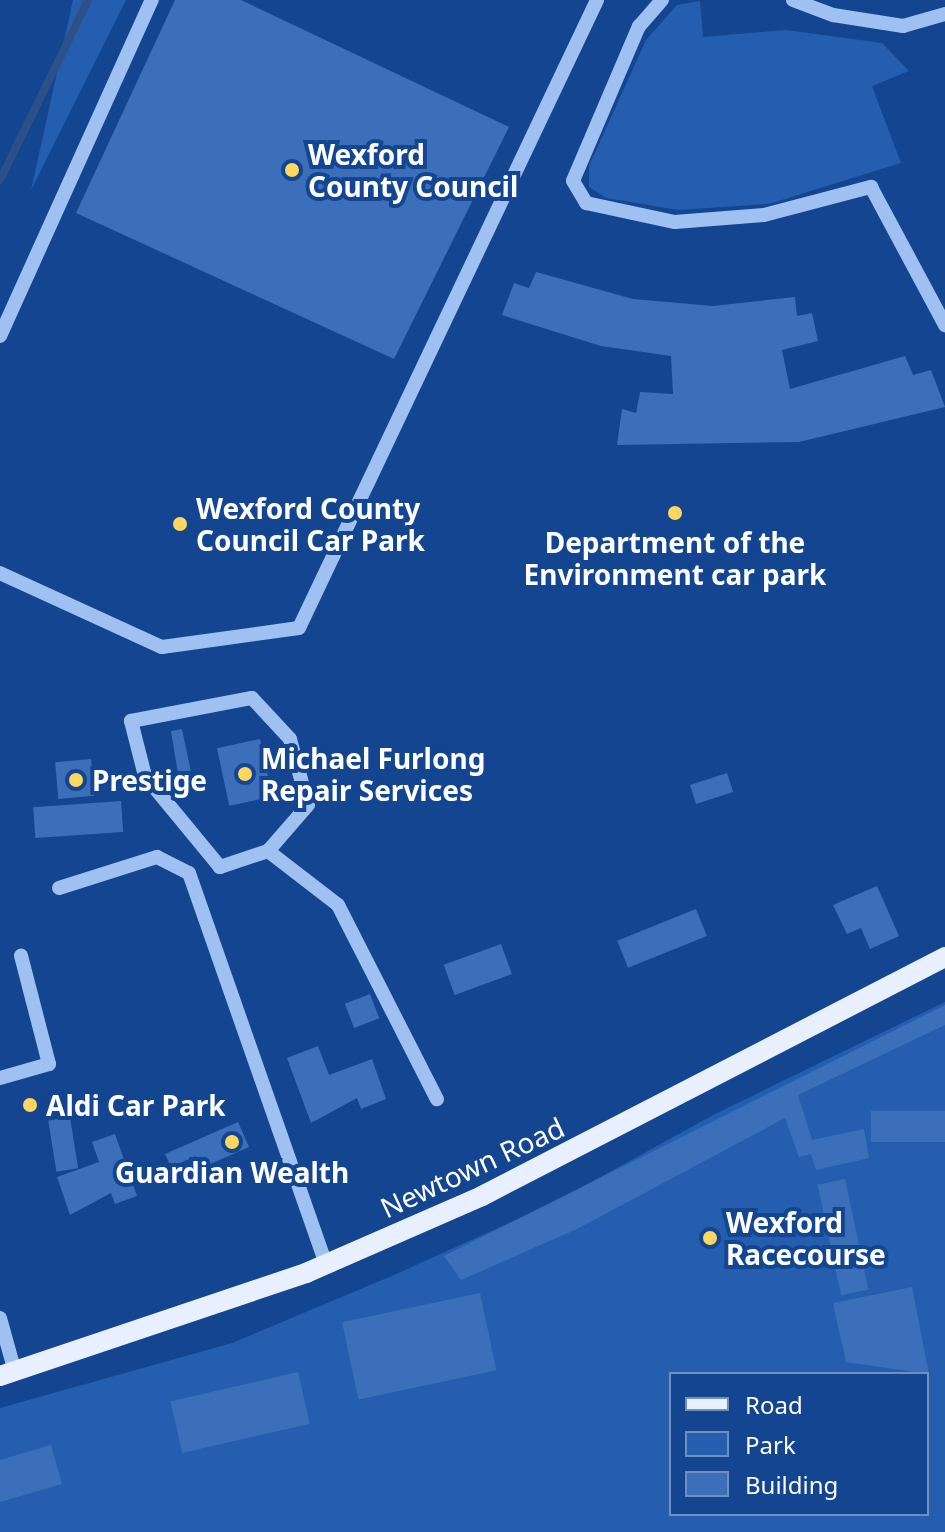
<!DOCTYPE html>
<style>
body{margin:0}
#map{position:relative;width:945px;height:1532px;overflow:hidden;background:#134590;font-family:"Noto Sans",sans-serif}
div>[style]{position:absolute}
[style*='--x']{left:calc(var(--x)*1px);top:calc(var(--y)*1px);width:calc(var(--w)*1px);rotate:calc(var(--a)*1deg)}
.green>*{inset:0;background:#255eaf}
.stream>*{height:8px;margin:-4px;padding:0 4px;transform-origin:4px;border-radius:4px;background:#2c5188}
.building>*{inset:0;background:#3c6fb9;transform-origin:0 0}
.minor>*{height:14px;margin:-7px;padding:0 7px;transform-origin:7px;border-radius:7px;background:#9ec1f1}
.major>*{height:20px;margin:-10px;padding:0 10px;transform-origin:10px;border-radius:10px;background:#e8f0ff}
.dots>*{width:22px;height:22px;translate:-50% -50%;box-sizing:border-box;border:4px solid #134590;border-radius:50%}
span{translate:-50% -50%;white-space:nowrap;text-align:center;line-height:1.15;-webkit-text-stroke:8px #134590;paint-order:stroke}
.poi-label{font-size:28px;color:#fff;font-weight:700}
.left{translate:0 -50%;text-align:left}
.street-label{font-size:28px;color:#fff}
.legend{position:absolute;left:669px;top:1372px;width:260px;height:144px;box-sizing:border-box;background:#134590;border:2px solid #718fbc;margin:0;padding:10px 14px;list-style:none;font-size:24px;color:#fff}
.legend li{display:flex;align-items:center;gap:16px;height:40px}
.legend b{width:40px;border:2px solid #718fbc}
</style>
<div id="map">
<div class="green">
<div style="clip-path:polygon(73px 0,126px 0,31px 190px)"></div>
<div style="clip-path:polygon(700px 1px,703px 37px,786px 30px,882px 43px,909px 71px,872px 86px,901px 163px,769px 204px,678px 210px,606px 198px,589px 187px,589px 166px,646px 40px,677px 5px)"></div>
<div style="clip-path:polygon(evenodd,945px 1002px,945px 1532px,0 1532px,0 1408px,232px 1343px,394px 1275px,555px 1202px,715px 1114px,945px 1002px,671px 1374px,927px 1374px,927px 1514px,671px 1514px,671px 1374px)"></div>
</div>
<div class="stream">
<div style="--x:0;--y:180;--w:200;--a:-63.9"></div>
</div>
<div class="building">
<div style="clip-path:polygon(175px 0,241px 0,509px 127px,394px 359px,76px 213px)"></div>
<div style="clip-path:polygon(536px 272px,633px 299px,713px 306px,795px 297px,797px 316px,812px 313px,818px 341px,782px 350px,790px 389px,905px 356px,913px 375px,931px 370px,945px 407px,799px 442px,617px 445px,622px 409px,636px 413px,640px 392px,673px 394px,671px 356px,601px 346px,502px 315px,514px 283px,529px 288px)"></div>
<div style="clip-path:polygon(182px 729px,192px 777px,179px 780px,171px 731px)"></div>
<div style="left:260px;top:739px;width:59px;height:44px;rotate:78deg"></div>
<div style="left:91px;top:759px;width:37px;height:36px;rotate:85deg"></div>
<div style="left:727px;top:773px;width:20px;height:39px;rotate:72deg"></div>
<div style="left:121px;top:801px;width:31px;height:88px;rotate:86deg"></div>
<div style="clip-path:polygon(877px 886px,899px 936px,870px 949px,861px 928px,847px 934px,833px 905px)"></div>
<div style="left:696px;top:909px;width:29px;height:85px;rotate:68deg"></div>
<div style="left:501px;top:944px;width:32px;height:61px;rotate:70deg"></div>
<div style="left:370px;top:994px;width:26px;height:27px;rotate:69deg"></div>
<div style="clip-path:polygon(945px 1005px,945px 1025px,798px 1095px,812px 1140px,864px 1129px,869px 1158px,816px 1170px,811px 1154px,799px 1157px,785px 1118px,577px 1229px,461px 1280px,444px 1256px)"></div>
<div style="clip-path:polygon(318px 1046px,329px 1075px,372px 1059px,386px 1099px,361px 1109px,357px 1098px,311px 1123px,287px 1058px)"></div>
<div style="left:945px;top:1111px;width:31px;height:74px;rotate:90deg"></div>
<div style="left:70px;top:1117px;width:52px;height:22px;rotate:81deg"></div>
<div style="clip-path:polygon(238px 1122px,249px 1147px,201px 1168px,196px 1156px,171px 1167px,165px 1154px)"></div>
<div style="clip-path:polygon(115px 1134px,137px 1196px,115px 1204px,111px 1193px,70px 1215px,57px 1177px,99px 1162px,92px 1142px)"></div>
<div style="left:845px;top:1179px;width:113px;height:28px;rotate:78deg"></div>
<div style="clip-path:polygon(912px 1287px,929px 1374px,846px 1362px,833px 1303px)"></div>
<div style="left:480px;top:1293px;width:79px;height:141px;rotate:78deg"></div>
<div style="left:298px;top:1372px;width:53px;height:131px;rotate:77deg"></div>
<div style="clip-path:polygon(51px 1445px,62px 1484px,0 1502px,0 1460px)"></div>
</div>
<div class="minor">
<div style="--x:662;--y:0;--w:35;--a:131"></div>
<div style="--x:639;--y:26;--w:168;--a:113.1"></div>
<div style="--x:573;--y:181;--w:26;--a:59"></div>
<div style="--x:586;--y:203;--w:91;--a:12.1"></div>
<div style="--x:675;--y:222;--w:89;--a:-4.5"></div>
<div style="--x:764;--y:215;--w:111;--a:-14.7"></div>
<div style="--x:871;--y:187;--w:157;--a:61.8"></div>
<div style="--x:793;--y:0;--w:43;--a:20.6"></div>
<div style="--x:833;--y:15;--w:71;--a:8.9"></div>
<div style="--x:903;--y:26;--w:44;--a:-15.9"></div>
<div style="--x:0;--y:336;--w:369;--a:-65.7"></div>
<div style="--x:0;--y:573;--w:178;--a:24.6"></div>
<div style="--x:162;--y:647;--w:138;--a:-7.9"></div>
<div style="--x:299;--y:628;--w:695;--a:-64.61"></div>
<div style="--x:252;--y:698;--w:56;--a:47.2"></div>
<div style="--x:290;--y:739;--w:68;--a:74.7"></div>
<div style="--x:308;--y:805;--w:61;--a:131"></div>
<div style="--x:268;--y:851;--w:51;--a:161.6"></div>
<div style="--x:220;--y:867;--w:118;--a:-129.5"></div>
<div style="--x:145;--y:776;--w:57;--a:-104.3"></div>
<div style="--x:131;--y:721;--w:123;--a:-10.8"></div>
<div style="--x:268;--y:851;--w:88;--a:37.6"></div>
<div style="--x:338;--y:905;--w:218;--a:63"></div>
<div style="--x:59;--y:888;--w:103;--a:-17.6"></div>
<div style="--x:157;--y:857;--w:36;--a:27"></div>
<div style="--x:189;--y:873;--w:414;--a:70.7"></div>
<div style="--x:0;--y:1078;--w:51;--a:-15.9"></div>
<div style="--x:49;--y:1064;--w:112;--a:-104.5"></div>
<div style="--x:0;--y:1318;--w:56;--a:74.5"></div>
</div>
<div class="major">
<div style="--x:0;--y:1376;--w:323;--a:-18.6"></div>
<div style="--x:306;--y:1273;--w:192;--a:-23.6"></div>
<div style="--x:482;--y:1196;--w:521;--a:-27.3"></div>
</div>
<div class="dots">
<div style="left:292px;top:170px;background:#ffd65e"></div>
<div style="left:675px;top:513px;background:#ffd65e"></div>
<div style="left:180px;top:524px;background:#ffd65e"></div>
<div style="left:245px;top:774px;background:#ffd65e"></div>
<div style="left:76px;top:780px;background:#ffd65e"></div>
<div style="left:30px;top:1105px;background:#ffd65e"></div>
<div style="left:232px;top:1142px;background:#ffd65e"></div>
<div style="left:710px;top:1238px;background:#ffd65e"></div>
</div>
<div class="poi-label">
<span class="left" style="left:308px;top:170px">Wexford<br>County Council</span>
<span class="left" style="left:196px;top:524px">Wexford County<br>Council Car Park</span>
<span style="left:675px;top:558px">Department of the<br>Environment car park</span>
<span class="left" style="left:261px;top:774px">Michael Furlong<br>Repair Services</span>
<span class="left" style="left:92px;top:780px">Prestige</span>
<span class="left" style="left:46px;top:1105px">Aldi Car Park</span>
<span style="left:232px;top:1172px">Guardian Wealth</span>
<span class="left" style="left:726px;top:1238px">Wexford<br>Racecourse</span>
</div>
<div class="street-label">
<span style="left:472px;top:1167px;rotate:-25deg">Newtown Road</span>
</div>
<ul class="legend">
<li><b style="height:10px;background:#e8f0ff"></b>Road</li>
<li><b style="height:22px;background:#255eaf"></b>Park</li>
<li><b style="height:22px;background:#3c6fb9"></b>Building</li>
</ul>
</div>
